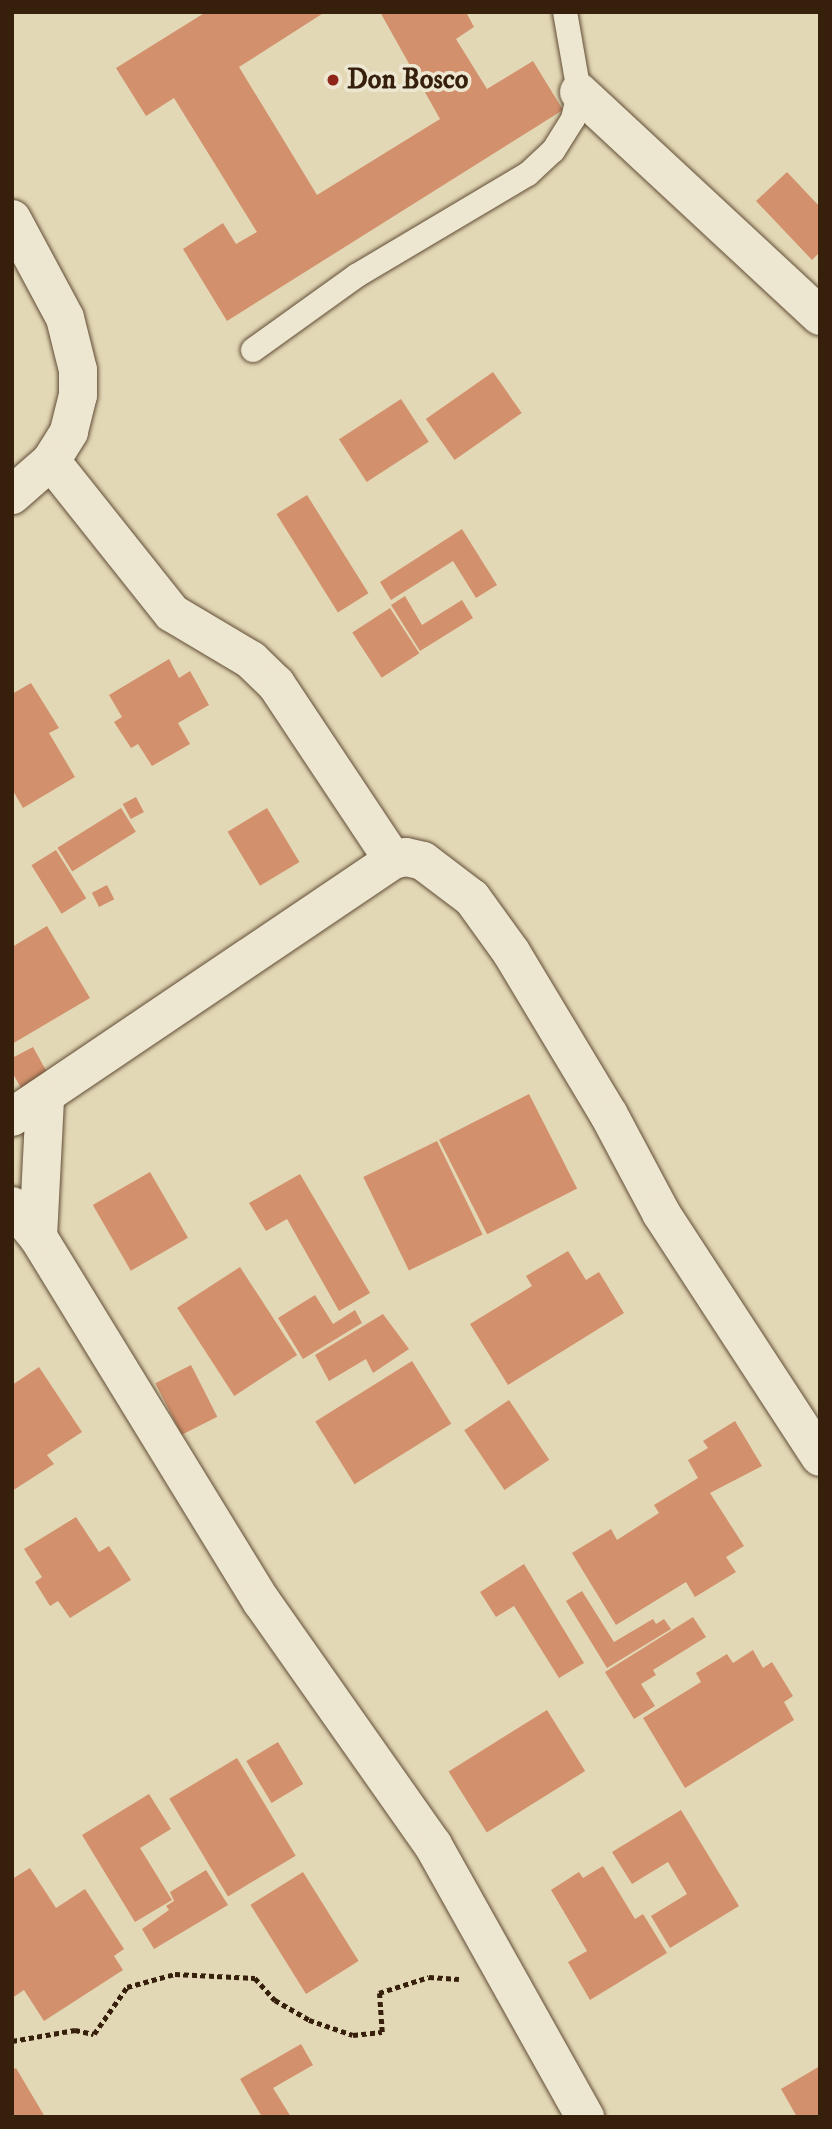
<!DOCTYPE html>
<style>
body{margin:0}
#map{position:relative;width:832px;height:2129px;overflow:hidden;background:#e3d8b6;font-family:"IM FELL DW Pica",serif}
div>[style]{position:absolute}
[style*='--x']{left:calc(var(--x)*1px);top:calc(var(--y)*1px);width:calc(var(--w)*1px);rotate:calc(var(--a)*1deg)}
.building>*{inset:0;background:#d3906c;transform-origin:0 0}
.path>*{height:4.5px;margin-top:-2.25px;transform-origin:0;background:repeating-linear-gradient(90deg,#361f0b 0 5px,transparent 0 8.5px)}
.roads{filter:drop-shadow(0 0 2px #614d36) drop-shadow(0 0 2px #614d36)}
.lane>*{height:24px;margin:-12px;padding:0 12px;transform-origin:12px;border-radius:12px;background:#ede6d0}
.street>*{height:38px;margin:-19px;padding:0 19px;transform-origin:19px;border-radius:19px;background:#ede6d0}
.dots>*{width:19px;height:19px;translate:-50% -50%;box-sizing:border-box;border:4px solid #ede6d0;border-radius:50%}
span{translate:-50% -50%;white-space:nowrap;text-align:center;line-height:1.15;-webkit-text-stroke:7px #ede6d0;paint-order:stroke}
.poi-label{font-size:28px;color:#361f0b;font-weight:700}
.left{translate:0 -50%;text-align:left}
.frame{position:absolute;inset:0;border:14px solid #361f0b;pointer-events:none}
</style>
<div id="map">
<div class="building">
<div style="clip-path:polygon(206px 12px,325px 12px,239px 67px,317px 195px,440px 119px,380px 12px,466px 12px,474px 27px,456px 39px,487px 89px,533px 61px,563px 110px,227px 321px,183px 249px,223px 223px,236px 244px,257px 232px,174px 98px,146px 116px,116px 68px)"></div>
<div style="clip-path:polygon(787px 172px,820px 207px,820px 252px,812px 260px,756px 201px)"></div>
<div style="left:493px;top:372px;width:50px;height:82px;rotate:55deg"></div>
<div style="left:401px;top:399px;width:51px;height:74px;rotate:57deg"></div>
<div style="left:307px;top:495px;width:116px;height:36px;rotate:58deg"></div>
<div style="clip-path:polygon(462px 529px,497px 585px,476px 598px,453px 561px,391px 600px,380px 582px)"></div>
<div style="clip-path:polygon(405px 596px,422px 625px,462px 600px,473px 618px,420px 651px,391px 605px)"></div>
<div style="left:390px;top:608px;width:54px;height:45px;rotate:57deg"></div>
<div style="clip-path:polygon(169px 659px,179px 678px,190px 671px,209px 705px,178px 723px,190px 744px,152px 766px,138px 744px,131px 748px,114px 722px,122px 717px,109px 695px)"></div>
<div style="clip-path:polygon(31px 683px,59px 728px,49px 733px,75px 777px,23px 808px,12px 789px,12px 694px)"></div>
<div style="left:136px;top:797px;width:17px;height:15px;rotate:62deg"></div>
<div style="left:121px;top:808px;width:28px;height:75px;rotate:58deg"></div>
<div style="left:267px;top:808px;width:63px;height:46px;rotate:59deg"></div>
<div style="left:56px;top:850px;width:57px;height:29px;rotate:58deg"></div>
<div style="left:107px;top:885px;width:16px;height:17px;rotate:63deg"></div>
<div style="clip-path:polygon(47px 926px,90px 998px,12px 1044px,12px 947px)"></div>
<div style="clip-path:polygon(33px 1047px,48px 1074px,21px 1088px,12px 1072px,12px 1058px)"></div>
<div style="left:529px;top:1094px;width:106px;height:101px;rotate:63deg"></div>
<div style="left:437px;top:1141px;width:104px;height:82px;rotate:64deg"></div>
<div style="left:150px;top:1172px;width:76px;height:66px;rotate:60deg"></div>
<div style="clip-path:polygon(300px 1174px,370px 1293px,339px 1311px,287px 1219px,266px 1231px,249px 1203px)"></div>
<div style="clip-path:polygon(568px 1251px,586px 1280px,599px 1272px,624px 1313px,508px 1385px,470px 1324px,532px 1286px,526px 1276px)"></div>
<div style="left:240px;top:1267px;width:105px;height:75px;rotate:57deg"></div>
<div style="clip-path:polygon(315px 1295px,333px 1324px,355px 1310px,362px 1323px,303px 1359px,278px 1318px)"></div>
<div style="clip-path:polygon(383px 1314px,409px 1349px,373px 1373px,366px 1359px,329px 1381px,315px 1355px)"></div>
<div style="left:412px;top:1361px;width:74px;height:114px;rotate:58deg"></div>
<div style="left:191px;top:1365px;width:58px;height:40px;rotate:63deg"></div>
<div style="clip-path:polygon(39px 1367px,82px 1432px,47px 1455px,54px 1464px,12px 1491px,12px 1385px)"></div>
<div style="left:509px;top:1400px;width:72px;height:54px;rotate:56deg"></div>
<div style="clip-path:polygon(735px 1421px,762px 1466px,710px 1493px,744px 1546px,726px 1557px,736px 1572px,695px 1597px,686px 1582px,616px 1625px,572px 1553px,611px 1529px,617px 1540px,659px 1513px,654px 1505px,698px 1478px,688px 1460px,708px 1448px,703px 1441px)"></div>
<div style="clip-path:polygon(76px 1517px,99px 1552px,109px 1546px,131px 1580px,70px 1618px,58px 1601px,50px 1606px,35px 1582px,42px 1577px,24px 1549px)"></div>
<div style="clip-path:polygon(524px 1564px,584px 1663px,559px 1678px,514px 1606px,496px 1617px,480px 1592px)"></div>
<div style="clip-path:polygon(582px 1591px,614px 1642px,653px 1619px,656px 1624px,664px 1619px,671px 1629px,607px 1668px,566px 1601px)"></div>
<div style="clip-path:polygon(693px 1617px,706px 1637px,653px 1670px,656px 1675px,641px 1684px,655px 1706px,634px 1719px,605px 1672px)"></div>
<div style="clip-path:polygon(753px 1650px,763px 1668px,772px 1662px,793px 1696px,784px 1702px,794px 1720px,685px 1788px,643px 1718px,701px 1682px,696px 1673px,727px 1654px,733px 1663px)"></div>
<div style="left:547px;top:1710px;width:72px;height:116px;rotate:58deg"></div>
<div style="left:278px;top:1742px;width:49px;height:37px;rotate:59deg"></div>
<div style="left:237px;top:1758px;width:114px;height:79px;rotate:59deg"></div>
<div style="clip-path:polygon(149px 1794px,171px 1829px,140px 1848px,172px 1900px,135px 1922px,82px 1835px)"></div>
<div style="clip-path:polygon(681px 1810px,739px 1906px,670px 1948px,651px 1916px,687px 1894px,668px 1862px,632px 1884px,612px 1852px)"></div>
<div style="clip-path:polygon(603px 1866px,635px 1919px,643px 1914px,667px 1953px,590px 2000px,568px 1962px,587px 1951px,551px 1890px,579px 1872px,583px 1878px)"></div>
<div style="clip-path:polygon(30px 1868px,56px 1908px,85px 1889px,124px 1949px,114px 1956px,123px 1970px,44px 2021px,24px 1990px,12px 1998px,12px 1879px)"></div>
<div style="clip-path:polygon(206px 1870px,228px 1905px,154px 1949px,142px 1929px,169px 1910px,166px 1906px,174px 1901px,170px 1892px)"></div>
<div style="left:303px;top:1872px;width:105px;height:62px;rotate:58deg"></div>
<div style="clip-path:polygon(301px 2044px,313px 2065px,273px 2088px,291px 2117px,262px 2117px,240px 2079px)"></div>
<div style="clip-path:polygon(820px 2066px,820px 2117px,797px 2117px,781px 2089px)"></div>
<div style="clip-path:polygon(16px 2068px,45px 2117px,12px 2117px,12px 2070px)"></div>
</div>
<div class="path">
<div style="--x:12;--y:2041;--w:64;--a:-9.9"></div>
<div style="--x:75;--y:2030;--w:19;--a:12"></div>
<div style="--x:94;--y:2034;--w:57;--a:-54.9"></div>
<div style="--x:127;--y:1987;--w:50;--a:-15.2"></div>
<div style="--x:175;--y:1974;--w:80;--a:2.9"></div>
<div style="--x:255;--y:1978;--w:30;--a:48"></div>
<div style="--x:275;--y:2000;--w:39;--a:30"></div>
<div style="--x:309;--y:2020;--w:46;--a:18.8"></div>
<div style="--x:353;--y:2035;--w:29;--a:-6"></div>
<div style="--x:382;--y:2032;--w:39;--a:-94"></div>
<div style="--x:379;--y:1993;--w:52;--a:-17.7"></div>
<div style="--x:429;--y:1977;--w:30;--a:4"></div>
</div>
<div class="roads">
<div class="lane">
<div style="--x:253;--y:350;--w:127;--a:-35.7"></div>
<div style="--x:356;--y:276;--w:200;--a:-30.7"></div>
<div style="--x:528;--y:174;--w:34;--a:-43"></div>
<div style="--x:553;--y:151;--w:38;--a:-58"></div>
<div style="--x:573;--y:119;--w:28;--a:-77"></div>
<div style="--x:579;--y:92;--w:81;--a:-99.9"></div>
</div>
<div class="street">
<div style="--x:579;--y:92;--w:329;--a:42.9"></div>
<div style="--x:12;--y:219;--w:112;--a:61.8"></div>
<div style="--x:65;--y:318;--w:54;--a:76"></div>
<div style="--x:78;--y:370;--w:25;--a:90"></div>
<div style="--x:78;--y:395;--w:38;--a:104"></div>
<div style="--x:69;--y:432;--w:34;--a:122"></div>
<div style="--x:51;--y:461;--w:52;--a:138.9"></div>
<div style="--x:51;--y:461;--w:194;--a:51.5"></div>
<div style="--x:172;--y:613;--w:92;--a:30.7"></div>
<div style="--x:251;--y:660;--w:35;--a:44"></div>
<div style="--x:276;--y:684;--w:211;--a:56.4"></div>
<div style="--x:12;--y:1117;--w:460;--a:-34"></div>
<div style="--x:393;--y:860;--w:13;--a:-13"></div>
<div style="--x:406;--y:857;--w:17;--a:13"></div>
<div style="--x:423;--y:861;--w:61;--a:37.1"></div>
<div style="--x:472;--y:898;--w:67;--a:54.2"></div>
<div style="--x:511;--y:952;--w:190;--a:59"></div>
<div style="--x:609;--y:1115;--w:111;--a:62"></div>
<div style="--x:661;--y:1213;--w:291;--a:56.9"></div>
<div style="--x:12;--y:1206;--w:40;--a:50"></div>
<div style="--x:38;--y:1237;--w:428;--a:58.5"></div>
<div style="--x:262;--y:1602;--w:297;--a:54.9"></div>
<div style="--x:433;--y:1845;--w:312;--a:60.8"></div>
<div style="--x:38;--y:1237;--w:138;--a:-87.1"></div>
</div>
</div>
<div class="dots">
<div style="left:333px;top:80px;background:#8f2418"></div>
</div>
<div class="poi-label">
<span class="left" style="left:347px;top:80px">Don Bosco</span>
</div>
<div class="frame"></div>
</div>
